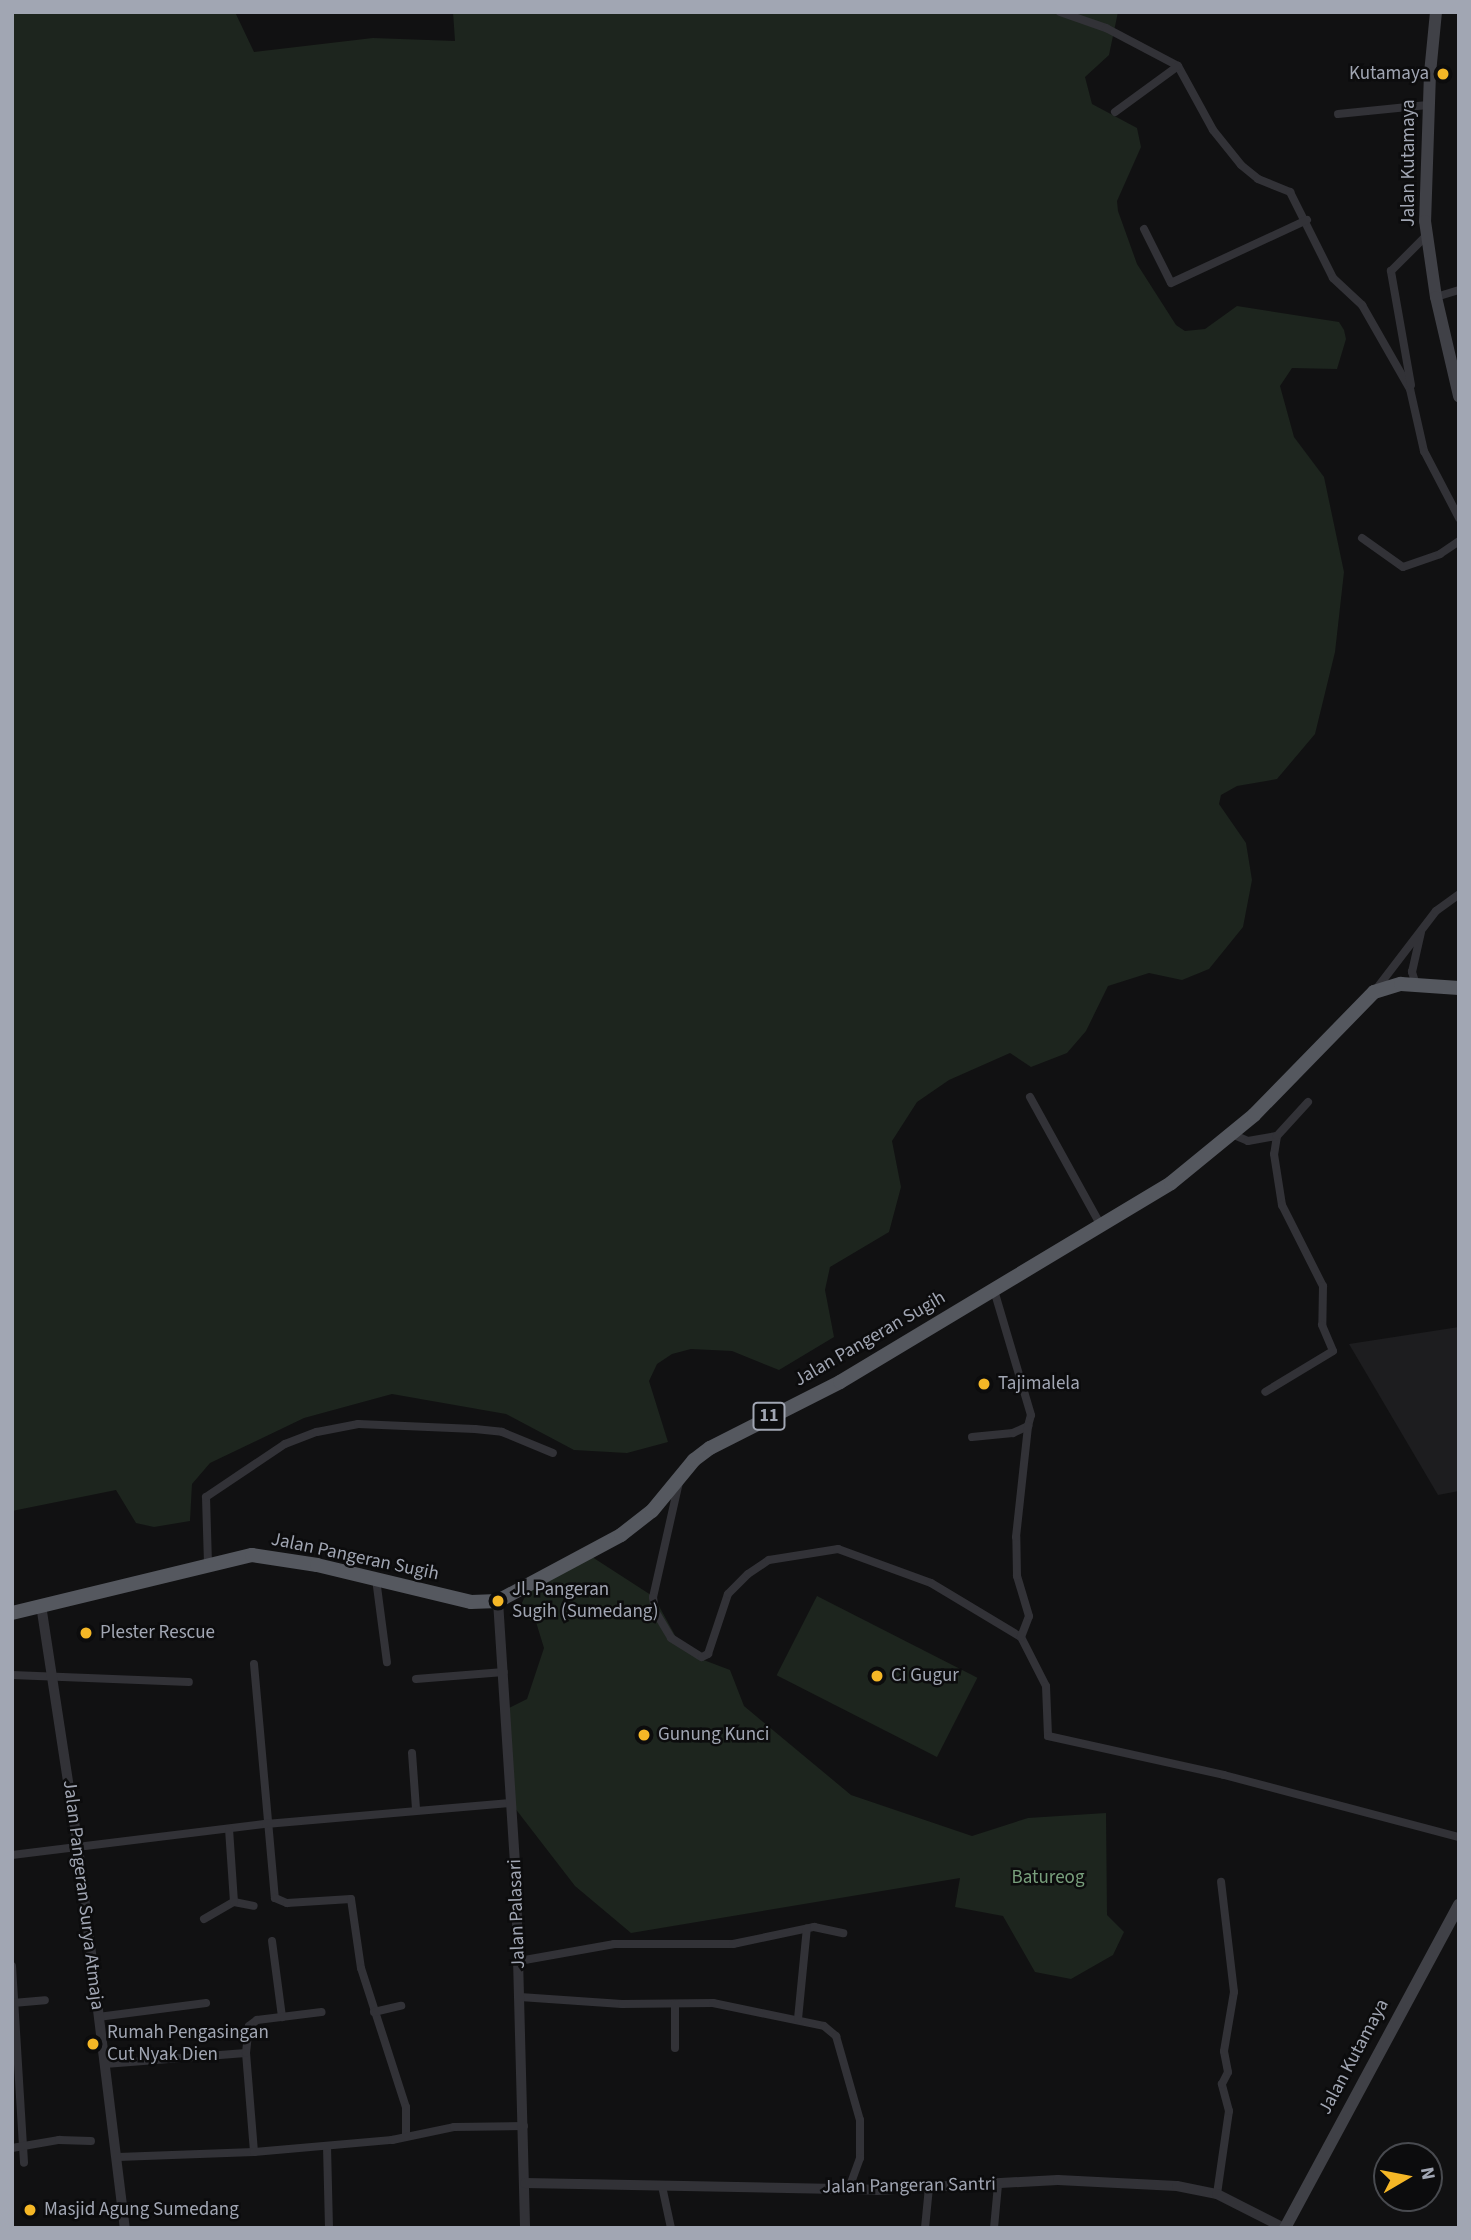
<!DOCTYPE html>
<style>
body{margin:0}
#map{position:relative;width:1471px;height:2240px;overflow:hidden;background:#111112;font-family:"Source Sans 3",sans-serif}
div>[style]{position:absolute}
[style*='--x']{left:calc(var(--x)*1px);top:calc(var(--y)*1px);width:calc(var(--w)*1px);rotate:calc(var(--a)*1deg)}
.built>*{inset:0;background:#1d1d1f}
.green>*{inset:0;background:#1d251e;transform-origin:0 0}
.minor>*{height:8px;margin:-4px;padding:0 4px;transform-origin:4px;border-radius:4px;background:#323237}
.tertiary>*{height:10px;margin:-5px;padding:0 5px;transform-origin:5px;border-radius:5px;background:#323237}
.secondary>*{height:12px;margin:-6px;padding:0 6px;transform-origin:6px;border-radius:6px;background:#404147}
.trunk>*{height:14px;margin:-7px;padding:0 7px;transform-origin:7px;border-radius:7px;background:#55585f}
.dots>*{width:19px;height:19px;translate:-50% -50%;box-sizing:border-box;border:4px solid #0c0c0d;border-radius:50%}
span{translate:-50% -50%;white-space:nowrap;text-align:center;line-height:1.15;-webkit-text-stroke:5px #0c0c0d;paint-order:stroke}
.shield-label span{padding:2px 5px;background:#0c0c0d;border:2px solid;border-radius:5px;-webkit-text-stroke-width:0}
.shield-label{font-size:18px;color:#a1a6b3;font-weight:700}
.poi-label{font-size:19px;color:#a1a6b3}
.right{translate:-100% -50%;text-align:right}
.left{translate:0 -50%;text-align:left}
.street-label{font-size:19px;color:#a1a6b3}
.park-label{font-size:19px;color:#789f7c}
.frame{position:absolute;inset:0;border:14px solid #a1a6b3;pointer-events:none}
.north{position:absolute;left:1373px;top:2142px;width:70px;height:70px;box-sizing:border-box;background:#0c0c0d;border:2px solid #484a4f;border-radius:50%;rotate:80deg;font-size:19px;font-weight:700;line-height:28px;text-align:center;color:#a1a6b3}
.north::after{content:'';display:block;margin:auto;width:24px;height:32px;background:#f5b726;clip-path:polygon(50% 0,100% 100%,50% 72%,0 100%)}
</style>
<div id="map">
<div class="built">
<div style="clip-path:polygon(1459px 1327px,1459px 1491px,1438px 1495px,1349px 1344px)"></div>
</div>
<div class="green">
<div style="clip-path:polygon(12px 12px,235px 12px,254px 52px,373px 38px,455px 41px,453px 12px,1118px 12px,1109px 55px,1085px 77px,1092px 104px,1137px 128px,1141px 147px,1117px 201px,1118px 211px,1137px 264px,1176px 325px,1185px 331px,1205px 329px,1237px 306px,1339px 322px,1344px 330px,1346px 339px,1337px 369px,1292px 368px,1280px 386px,1294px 437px,1324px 477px,1344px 572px,1335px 652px,1315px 734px,1277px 779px,1237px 786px,1221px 795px,1219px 804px,1246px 843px,1252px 880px,1243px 927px,1209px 969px,1182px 980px,1149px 973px,1108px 986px,1086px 1031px,1067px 1053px,1031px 1067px,1010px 1053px,949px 1080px,917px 1102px,892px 1141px,901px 1187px,889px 1232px,830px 1267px,825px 1290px,834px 1337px,779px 1370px,732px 1351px,691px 1349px,672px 1354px,657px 1364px,649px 1381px,668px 1442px,627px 1453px,574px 1450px,506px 1414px,392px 1394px,304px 1418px,210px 1463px,192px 1484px,190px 1521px,154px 1527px,136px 1523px,116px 1490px,12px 1511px)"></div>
<div style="clip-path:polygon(586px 1553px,654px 1597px,677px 1639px,701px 1659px,730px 1670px,744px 1706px,851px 1795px,972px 1836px,1028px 1818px,1106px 1813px,1107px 1915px,1124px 1932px,1113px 1955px,1071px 1979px,1035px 1972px,1003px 1916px,955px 1907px,960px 1878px,631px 1933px,575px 1886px,511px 1803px,507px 1709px,527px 1699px,544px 1648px,536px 1622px,516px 1616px,532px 1581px)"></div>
<div style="left:817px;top:1596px;width:180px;height:89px;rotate:27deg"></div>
</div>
<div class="minor">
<div style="--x:1060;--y:12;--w:49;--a:19.2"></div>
<div style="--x:1106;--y:28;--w:81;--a:27.8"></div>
<div style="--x:1178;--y:66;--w:73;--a:61.3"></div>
<div style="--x:1213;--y:130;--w:45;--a:51.3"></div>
<div style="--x:1241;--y:165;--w:22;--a:39"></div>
<div style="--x:1258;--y:179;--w:35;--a:22"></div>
<div style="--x:1290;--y:192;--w:96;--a:63.4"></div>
<div style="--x:1333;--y:278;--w:40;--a:43"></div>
<div style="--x:1362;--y:305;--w:97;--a:60.3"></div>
<div style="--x:1410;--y:389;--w:64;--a:77.3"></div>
<div style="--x:1424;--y:451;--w:76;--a:62.4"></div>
<div style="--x:1115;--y:112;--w:78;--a:-36.1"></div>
<div style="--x:1338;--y:114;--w:90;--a:-5.7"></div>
<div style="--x:1144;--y:229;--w:60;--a:63.4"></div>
<div style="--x:1171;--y:283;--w:150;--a:-24.9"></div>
<div style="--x:1436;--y:297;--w:24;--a:-17"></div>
<div style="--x:1411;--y:385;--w:116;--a:-100"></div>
<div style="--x:1391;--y:271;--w:51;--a:-45"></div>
<div style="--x:1362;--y:538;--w:50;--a:35.3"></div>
<div style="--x:1403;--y:567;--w:39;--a:-19"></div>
<div style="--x:1440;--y:554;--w:23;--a:-34"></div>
<div style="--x:1416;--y:985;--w:14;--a:-107"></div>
<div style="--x:1412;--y:972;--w:41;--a:-77.3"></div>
<div style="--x:1374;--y:992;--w:102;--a:-52.6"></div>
<div style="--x:1436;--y:911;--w:29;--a:-36"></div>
<div style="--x:1030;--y:1097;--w:145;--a:61.1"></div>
<div style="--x:1234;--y:1135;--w:15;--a:23"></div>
<div style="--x:1248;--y:1141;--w:29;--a:-10"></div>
<div style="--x:1277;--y:1136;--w:18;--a:99"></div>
<div style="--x:1274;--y:1154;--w:52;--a:81.1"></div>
<div style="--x:1282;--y:1205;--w:91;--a:63.2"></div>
<div style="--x:1323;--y:1286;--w:39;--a:91"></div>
<div style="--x:1322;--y:1325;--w:28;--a:67"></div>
<div style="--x:1333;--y:1351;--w:79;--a:148.9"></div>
<div style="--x:1277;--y:1136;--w:46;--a:-47.6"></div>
<div style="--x:972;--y:1437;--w:41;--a:-5.6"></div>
<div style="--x:1013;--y:1433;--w:17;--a:-25"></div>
<div style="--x:1028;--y:1426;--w:11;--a:-75"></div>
<div style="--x:1031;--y:1415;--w:130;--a:-106.5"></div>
<div style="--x:679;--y:1482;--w:118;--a:102.7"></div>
<div style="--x:653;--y:1597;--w:14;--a:82"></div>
<div style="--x:655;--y:1611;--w:31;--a:59"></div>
<div style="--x:671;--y:1638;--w:36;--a:32"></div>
<div style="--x:702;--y:1657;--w:7;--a:-27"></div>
<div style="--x:708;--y:1654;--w:63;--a:-71.6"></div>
<div style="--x:728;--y:1594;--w:28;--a:-45"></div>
<div style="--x:748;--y:1574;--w:25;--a:-34"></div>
<div style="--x:769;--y:1560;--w:70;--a:-9.1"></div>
<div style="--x:838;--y:1549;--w:99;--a:20.1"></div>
<div style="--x:931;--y:1583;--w:105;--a:31"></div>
<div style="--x:1021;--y:1637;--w:55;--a:63"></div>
<div style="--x:1046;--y:1686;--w:50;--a:87.7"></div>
<div style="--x:1048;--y:1736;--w:180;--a:12.5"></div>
<div style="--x:1224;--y:1775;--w:243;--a:14.8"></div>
<div style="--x:208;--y:1564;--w:67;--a:-91.7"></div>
<div style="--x:206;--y:1497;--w:95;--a:-33.9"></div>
<div style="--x:285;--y:1444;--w:34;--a:-21"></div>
<div style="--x:317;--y:1432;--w:42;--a:-11"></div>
<div style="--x:358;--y:1424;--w:117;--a:2.4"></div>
<div style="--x:475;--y:1429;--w:27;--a:6"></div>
<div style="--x:502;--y:1432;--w:55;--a:22.4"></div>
<div style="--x:376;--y:1579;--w:84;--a:82.5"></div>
<div style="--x:1021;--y:1637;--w:22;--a:-69"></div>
<div style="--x:1029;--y:1616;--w:42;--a:-106.7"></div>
<div style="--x:1017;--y:1576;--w:39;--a:-91"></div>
<div style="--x:1016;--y:1537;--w:112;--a:-83.8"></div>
<div style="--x:254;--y:1664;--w:235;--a:84.9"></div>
<div style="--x:275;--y:1898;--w:13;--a:23"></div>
<div style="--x:287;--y:1903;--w:64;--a:-3.6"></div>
<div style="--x:351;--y:1899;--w:70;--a:81.8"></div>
<div style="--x:361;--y:1968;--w:146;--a:72.1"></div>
<div style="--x:406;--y:2107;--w:28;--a:90"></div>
<div style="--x:12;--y:1675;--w:177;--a:2.3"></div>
<div style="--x:416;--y:1679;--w:88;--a:-4.5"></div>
<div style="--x:412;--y:1753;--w:56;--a:85.9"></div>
<div style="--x:12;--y:1855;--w:256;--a:-7"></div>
<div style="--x:266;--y:1824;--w:246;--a:-4.9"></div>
<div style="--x:234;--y:1902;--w:20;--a:11"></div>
<div style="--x:204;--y:1919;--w:34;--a:-30"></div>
<div style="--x:234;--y:1902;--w:73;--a:-93.9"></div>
<div style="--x:272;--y:1941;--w:77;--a:82.5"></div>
<div style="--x:519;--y:1961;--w:97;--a:-10.1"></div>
<div style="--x:614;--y:1944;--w:119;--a:0"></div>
<div style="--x:733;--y:1944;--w:83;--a:-11.9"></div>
<div style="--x:814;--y:1927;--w:30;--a:12"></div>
<div style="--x:12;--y:1966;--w:197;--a:86.5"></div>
<div style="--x:520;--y:1997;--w:102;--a:3.9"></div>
<div style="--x:622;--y:2004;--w:91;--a:-0.6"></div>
<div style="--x:713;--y:2003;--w:113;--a:11.7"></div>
<div style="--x:824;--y:2026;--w:16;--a:40"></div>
<div style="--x:836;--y:2036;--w:87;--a:74.1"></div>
<div style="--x:860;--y:2120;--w:38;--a:90"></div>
<div style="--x:860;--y:2158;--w:33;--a:110"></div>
<div style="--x:13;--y:2003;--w:32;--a:-5"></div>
<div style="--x:374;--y:2012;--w:28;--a:-13"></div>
<div style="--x:98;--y:2017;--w:109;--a:-7.4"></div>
<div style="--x:798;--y:2019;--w:91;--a:-84.4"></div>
<div style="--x:675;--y:2048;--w:44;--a:-90"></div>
<div style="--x:105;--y:2064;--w:141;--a:-4.5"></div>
<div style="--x:327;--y:2146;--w:82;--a:88.6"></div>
<div style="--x:12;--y:2148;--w:48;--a:-9.7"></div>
<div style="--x:59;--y:2140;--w:32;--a:2"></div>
<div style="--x:254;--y:2152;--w:99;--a:-94.6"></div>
<div style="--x:246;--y:2053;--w:27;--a:-84"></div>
<div style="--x:249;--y:2026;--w:10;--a:-37"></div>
<div style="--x:257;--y:2020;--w:65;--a:-7"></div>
<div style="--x:118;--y:2157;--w:136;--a:-2.1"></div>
<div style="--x:254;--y:2152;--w:139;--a:-5"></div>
<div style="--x:392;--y:2140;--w:63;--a:-11.8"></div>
<div style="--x:454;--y:2127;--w:70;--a:-0.8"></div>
<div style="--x:662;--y:2186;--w:43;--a:77.9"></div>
<div style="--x:1217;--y:2194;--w:84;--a:-81.8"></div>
<div style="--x:1229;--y:2111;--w:28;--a:-105"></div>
<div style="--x:1222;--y:2084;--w:13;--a:-63"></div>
<div style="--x:1228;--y:2072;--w:21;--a:-101"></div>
<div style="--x:1224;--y:2051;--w:60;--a:-80.4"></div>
<div style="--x:1234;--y:1992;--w:111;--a:-96.7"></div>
<div style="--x:925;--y:2228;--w:41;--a:-84.4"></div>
<div style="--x:994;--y:2228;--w:43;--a:-84.7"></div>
</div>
<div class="tertiary">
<div style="--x:498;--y:1601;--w:282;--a:86.3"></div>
<div style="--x:516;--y:1882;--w:346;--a:88.5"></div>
<div style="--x:41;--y:1605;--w:245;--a:81.3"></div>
<div style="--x:78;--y:1847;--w:384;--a:83"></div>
<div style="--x:525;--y:2183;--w:352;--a:1.1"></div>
<div style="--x:877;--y:2190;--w:181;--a:-3.2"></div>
<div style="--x:1058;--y:2180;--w:119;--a:2.9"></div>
<div style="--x:1177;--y:2186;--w:41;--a:11.3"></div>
<div style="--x:1217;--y:2194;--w:75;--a:26.9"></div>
</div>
<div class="secondary">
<div style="--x:1436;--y:12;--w:61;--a:95.6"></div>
<div style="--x:1430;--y:73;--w:148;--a:91.9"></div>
<div style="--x:1425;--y:221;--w:77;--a:81.8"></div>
<div style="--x:1436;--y:297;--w:102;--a:76.9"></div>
<div style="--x:1285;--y:2228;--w:367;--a:-61.7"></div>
</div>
<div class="trunk">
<div style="--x:12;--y:1613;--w:247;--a:-13.6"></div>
<div style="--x:252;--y:1555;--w:66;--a:8.7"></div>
<div style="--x:317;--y:1565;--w:158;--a:13.5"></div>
<div style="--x:471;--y:1602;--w:27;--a:-2"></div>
<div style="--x:498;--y:1601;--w:140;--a:-28.2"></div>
<div style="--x:621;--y:1535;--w:39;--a:-38"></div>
<div style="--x:652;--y:1511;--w:66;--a:-50.5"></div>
<div style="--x:694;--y:1460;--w:20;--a:-37"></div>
<div style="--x:710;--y:1448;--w:146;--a:-26.9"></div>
<div style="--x:840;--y:1382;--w:386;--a:-31"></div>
<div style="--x:1171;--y:1183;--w:107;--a:-39.3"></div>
<div style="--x:1254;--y:1115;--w:172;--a:-45.7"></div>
<div style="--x:1374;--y:992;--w:28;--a:-17"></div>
<div style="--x:1401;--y:984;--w:58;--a:3.9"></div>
</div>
<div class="dots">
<div style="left:1443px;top:74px;background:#f5b726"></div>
<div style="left:984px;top:1384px;background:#f5b726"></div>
<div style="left:498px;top:1601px;background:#f5b726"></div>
<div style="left:86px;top:1633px;background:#f5b726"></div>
<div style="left:877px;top:1676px;background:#f5b726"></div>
<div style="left:644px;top:1735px;background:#f5b726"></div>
<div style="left:93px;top:2044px;background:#f5b726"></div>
<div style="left:30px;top:2210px;background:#f5b726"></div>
</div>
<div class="shield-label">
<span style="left:769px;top:1416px">11</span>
</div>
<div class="poi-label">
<span class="right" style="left:1429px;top:74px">Kutamaya</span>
<span class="left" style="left:998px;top:1384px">Tajimalela</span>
<span class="left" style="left:512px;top:1601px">Jl. Pangeran<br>Sugih (Sumedang)</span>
<span class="left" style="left:100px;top:1633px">Plester Rescue</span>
<span class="left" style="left:891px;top:1676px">Ci Gugur</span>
<span class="left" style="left:658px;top:1735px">Gunung Kunci</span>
<span class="left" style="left:107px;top:2044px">Rumah Pengasingan<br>Cut Nyak Dien</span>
<span class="left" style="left:44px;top:2210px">Masjid Agung Sumedang</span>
</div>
<div class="street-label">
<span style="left:1409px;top:163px;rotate:-90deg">Jalan Kutamaya</span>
<span style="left:870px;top:1339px;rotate:-30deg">Jalan Pangeran Sugih</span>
<span style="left:355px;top:1557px;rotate:12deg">Jalan Pangeran Sugih</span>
<span style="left:83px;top:1895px;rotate:83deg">Jalan Pangeran Surya Atmaja</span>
<span style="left:517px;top:1914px;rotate:-92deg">Jalan Palasari</span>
<span style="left:1354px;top:2057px;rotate:-62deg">Jalan Kutamaya</span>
<span style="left:909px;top:2186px;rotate:-1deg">Jalan Pangeran Santri</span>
</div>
<div class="park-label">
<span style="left:1048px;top:1878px">Batureog</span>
</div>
<div class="frame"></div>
<div class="north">N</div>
</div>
